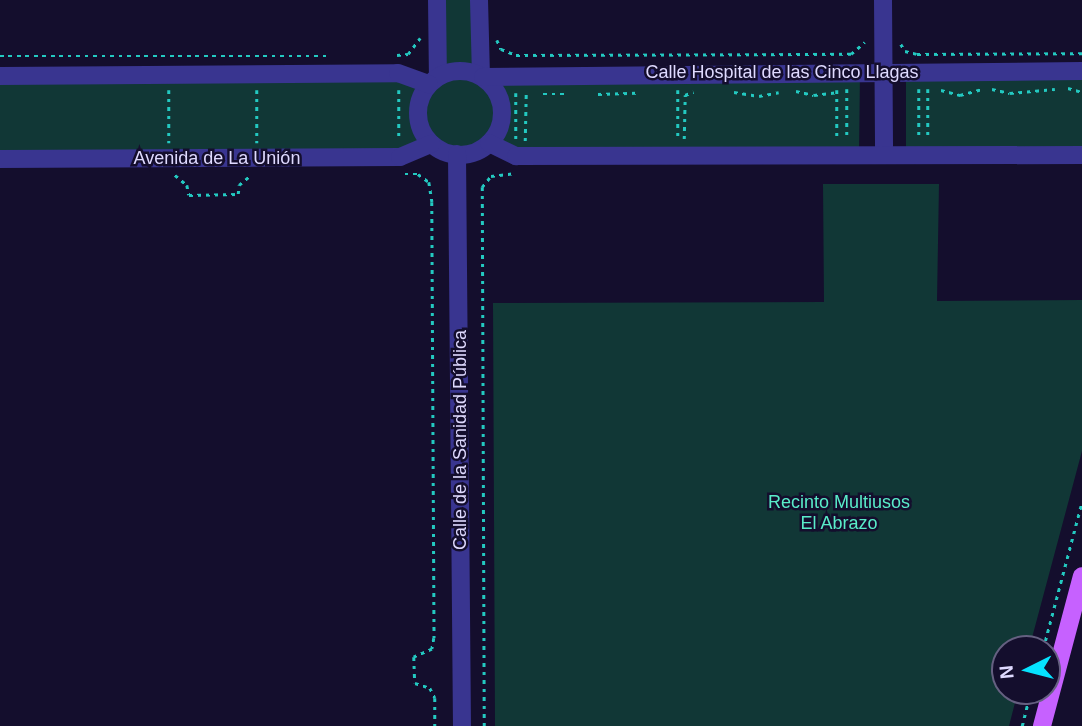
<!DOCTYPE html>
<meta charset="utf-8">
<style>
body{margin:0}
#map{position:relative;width:1082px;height:726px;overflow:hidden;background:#140e2d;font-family:Arial,sans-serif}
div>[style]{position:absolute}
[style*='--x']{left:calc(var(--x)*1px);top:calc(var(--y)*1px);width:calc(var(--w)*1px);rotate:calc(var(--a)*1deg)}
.green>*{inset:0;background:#113736;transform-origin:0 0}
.path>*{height:2.5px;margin-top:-1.25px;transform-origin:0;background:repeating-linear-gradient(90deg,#23c9c1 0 3.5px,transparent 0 8.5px)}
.minor>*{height:18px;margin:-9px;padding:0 9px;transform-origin:9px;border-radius:9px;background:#393590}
.minor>.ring{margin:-9px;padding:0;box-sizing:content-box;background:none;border:18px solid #393590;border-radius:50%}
.major>*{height:18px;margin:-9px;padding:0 9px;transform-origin:9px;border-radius:9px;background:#c661ff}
span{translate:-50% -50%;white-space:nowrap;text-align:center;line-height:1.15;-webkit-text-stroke:5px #140e2d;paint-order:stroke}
.street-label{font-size:18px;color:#dfdaff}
.park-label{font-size:18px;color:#59ecc9}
.north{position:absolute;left:991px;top:635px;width:70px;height:70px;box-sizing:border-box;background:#140e2d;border:2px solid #656081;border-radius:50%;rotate:264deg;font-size:19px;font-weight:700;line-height:28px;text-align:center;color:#dfdaff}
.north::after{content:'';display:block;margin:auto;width:24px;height:32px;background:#06e3ff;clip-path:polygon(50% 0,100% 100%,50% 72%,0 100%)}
</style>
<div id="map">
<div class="green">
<div style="clip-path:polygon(437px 0,479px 0,483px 77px,860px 72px,859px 155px,517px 156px,489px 143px,477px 151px,452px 155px,431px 144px,400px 157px,0 159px,0 76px,398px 73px,429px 84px)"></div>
<div style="left:906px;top:71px;width:176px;height:84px"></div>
<div style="clip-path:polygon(823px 184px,939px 184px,937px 301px,1082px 300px,1082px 451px,1029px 649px,1005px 649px,1005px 691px,1018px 691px,1009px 726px,495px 726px,493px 303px,824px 302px)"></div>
</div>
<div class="path">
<div style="--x:497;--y:40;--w:10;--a:66"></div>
<div style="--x:501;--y:49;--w:16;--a:22"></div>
<div style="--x:516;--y:55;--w:335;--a:-0.2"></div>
<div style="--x:851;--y:54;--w:18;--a:-41"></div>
<div style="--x:901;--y:44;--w:8;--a:60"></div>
<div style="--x:905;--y:51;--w:12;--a:14"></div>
<div style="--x:917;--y:54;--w:165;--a:-0.3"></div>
<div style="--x:397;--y:55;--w:11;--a:-5"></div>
<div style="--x:408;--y:54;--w:20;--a:-53"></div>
<div style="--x:0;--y:56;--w:331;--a:0"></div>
<div style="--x:1068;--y:88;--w:15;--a:16"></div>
<div style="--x:847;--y:89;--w:49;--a:90"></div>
<div style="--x:919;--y:89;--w:49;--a:90"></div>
<div style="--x:928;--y:89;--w:49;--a:90"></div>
<div style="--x:992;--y:89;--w:18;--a:13"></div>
<div style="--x:1010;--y:93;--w:45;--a:-5.1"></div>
<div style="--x:169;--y:90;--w:53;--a:90"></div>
<div style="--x:257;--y:90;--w:53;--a:90"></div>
<div style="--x:399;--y:90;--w:49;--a:90"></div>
<div style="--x:678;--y:90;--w:49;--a:90"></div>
<div style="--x:837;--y:90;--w:50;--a:90"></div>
<div style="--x:941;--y:90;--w:20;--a:15"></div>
<div style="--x:960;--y:95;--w:23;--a:-15"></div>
<div style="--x:796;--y:91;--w:18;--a:13"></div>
<div style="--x:814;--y:95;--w:23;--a:-7"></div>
<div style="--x:734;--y:92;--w:25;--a:9"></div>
<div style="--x:759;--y:96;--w:20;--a:-11"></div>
<div style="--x:516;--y:93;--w:46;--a:90"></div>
<div style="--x:543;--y:94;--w:25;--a:0"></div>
<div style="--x:598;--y:94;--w:38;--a:-2"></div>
<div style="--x:684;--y:139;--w:44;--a:-88.7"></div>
<div style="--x:685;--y:95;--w:9;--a:-21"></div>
<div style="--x:525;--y:141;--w:49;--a:-88.8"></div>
<div style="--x:405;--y:174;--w:13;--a:0"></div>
<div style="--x:418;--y:174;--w:14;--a:36"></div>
<div style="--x:429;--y:182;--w:20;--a:81"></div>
<div style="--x:432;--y:202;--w:436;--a:89.7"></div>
<div style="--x:434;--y:638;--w:11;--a:100"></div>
<div style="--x:432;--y:649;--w:20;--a:156"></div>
<div style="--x:414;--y:657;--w:26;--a:88"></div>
<div style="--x:415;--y:683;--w:16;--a:18"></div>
<div style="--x:430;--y:688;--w:11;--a:63"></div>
<div style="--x:435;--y:698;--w:28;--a:90"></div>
<div style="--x:175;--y:175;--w:16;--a:40"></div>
<div style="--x:187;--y:185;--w:10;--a:79"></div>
<div style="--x:189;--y:195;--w:49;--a:-1.2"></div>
<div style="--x:238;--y:194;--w:9;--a:-84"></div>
<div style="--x:239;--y:185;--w:16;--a:-40"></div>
<div style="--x:1043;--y:649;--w:153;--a:-75.2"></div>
<div style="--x:484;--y:726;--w:539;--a:-90.21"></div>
<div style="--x:482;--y:187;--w:14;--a:-51"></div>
<div style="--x:491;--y:176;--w:24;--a:-7"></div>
<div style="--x:1022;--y:726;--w:36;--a:-76"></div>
</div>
<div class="minor">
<div style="--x:437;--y:0;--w:77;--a:89.3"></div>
<div style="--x:479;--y:0;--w:76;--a:88.5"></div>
<div style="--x:883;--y:0;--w:155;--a:89.6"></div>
<div class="ring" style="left:418px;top:71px;width:66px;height:66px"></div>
<div style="--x:0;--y:76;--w:398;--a:-0.4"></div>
<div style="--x:398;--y:73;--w:33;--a:20"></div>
<div style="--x:483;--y:77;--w:599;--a:-0.57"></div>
<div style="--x:489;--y:143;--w:30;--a:26"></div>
<div style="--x:516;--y:156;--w:566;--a:-0.1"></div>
<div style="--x:457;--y:154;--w:572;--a:89.5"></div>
<div style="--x:0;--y:159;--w:400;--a:-0.3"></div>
<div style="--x:400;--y:157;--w:34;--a:-23"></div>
</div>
<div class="major">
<div style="--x:1042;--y:726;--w:155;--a:-75.1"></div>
</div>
<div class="street-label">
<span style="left:782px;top:72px">Calle Hospital de las Cinco Llagas</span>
<span style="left:217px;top:158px">Avenida de La Unión</span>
<span style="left:460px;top:440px;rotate:-90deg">Calle de la Sanidad Pública</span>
</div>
<div class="park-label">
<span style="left:839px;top:513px">Recinto Multiusos<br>El Abrazo</span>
</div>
<div class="north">N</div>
</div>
